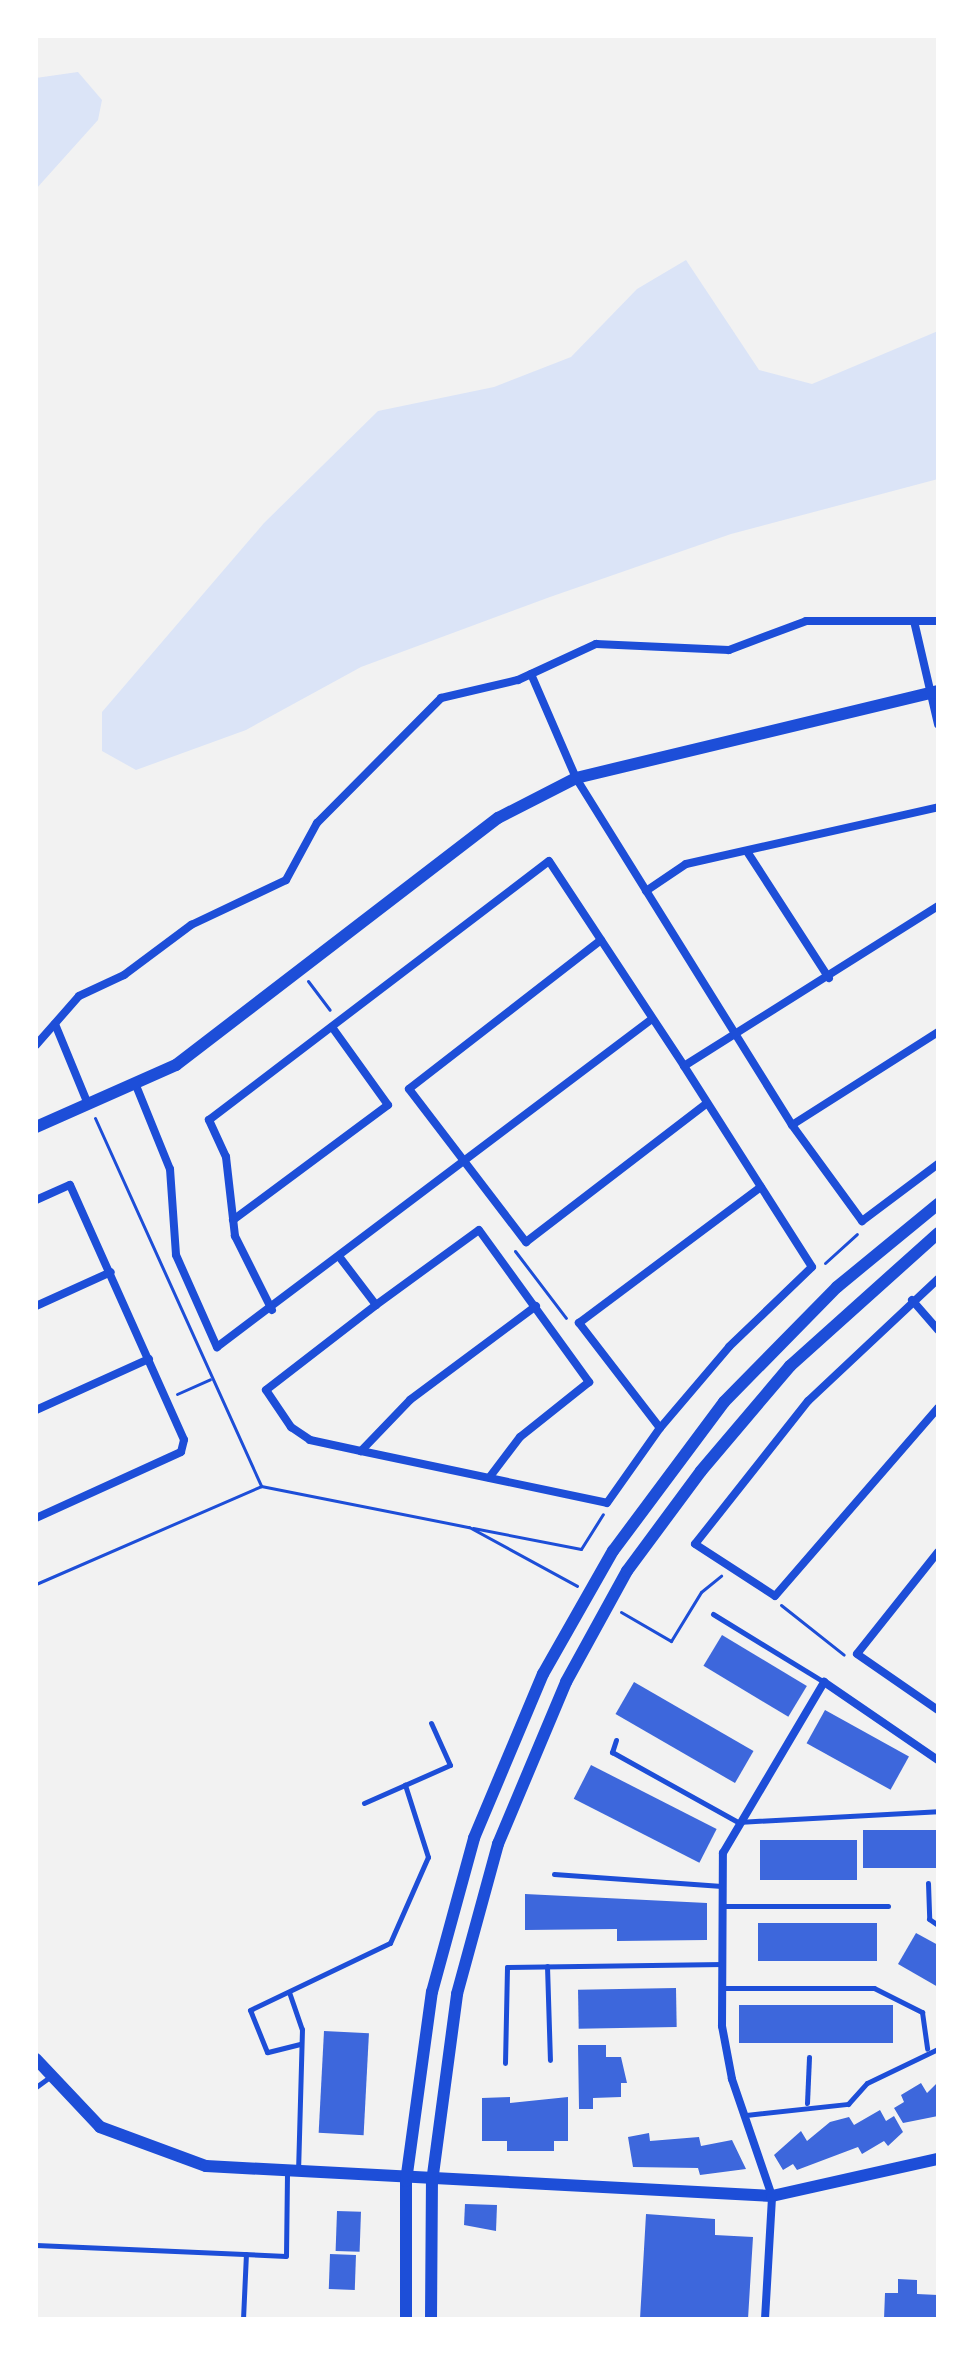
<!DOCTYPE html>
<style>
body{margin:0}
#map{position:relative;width:974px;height:2355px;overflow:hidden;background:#f2f2f2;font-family:Lato,sans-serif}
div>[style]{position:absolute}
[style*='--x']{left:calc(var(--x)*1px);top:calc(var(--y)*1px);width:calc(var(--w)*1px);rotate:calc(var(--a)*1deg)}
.green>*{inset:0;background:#dbe4f7}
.building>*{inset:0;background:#3d67dc;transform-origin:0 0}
.path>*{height:3px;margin:-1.5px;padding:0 1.5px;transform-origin:1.5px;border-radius:1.5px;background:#1d4ed8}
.service>*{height:5px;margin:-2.5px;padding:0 2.5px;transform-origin:2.5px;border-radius:2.5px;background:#1d4ed8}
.minor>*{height:8px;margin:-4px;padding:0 4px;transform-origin:4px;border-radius:4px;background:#1d4ed8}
.tertiary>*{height:12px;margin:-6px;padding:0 6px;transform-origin:6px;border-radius:6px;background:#1d4ed8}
span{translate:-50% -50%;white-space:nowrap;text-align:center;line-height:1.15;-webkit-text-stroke:6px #fff;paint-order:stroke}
.frame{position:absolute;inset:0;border:38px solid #fff;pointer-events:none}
</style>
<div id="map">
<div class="green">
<div style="clip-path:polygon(78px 72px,102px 100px,98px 120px,36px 189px,36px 78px)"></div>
<div style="clip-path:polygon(686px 260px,759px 370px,812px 384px,938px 331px,938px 479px,731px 534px,550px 597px,361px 667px,246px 730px,136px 770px,102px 751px,102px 712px,264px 523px,378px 411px,494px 387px,571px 357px,637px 289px)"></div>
</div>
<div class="building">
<div style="left:722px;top:1635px;width:99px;height:36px;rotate:31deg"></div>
<div style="left:634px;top:1682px;width:138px;height:37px;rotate:30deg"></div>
<div style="left:825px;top:1710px;width:96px;height:38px;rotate:29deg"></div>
<div style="left:591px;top:1765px;width:141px;height:38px;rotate:27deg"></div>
<div style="left:863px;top:1830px;width:75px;height:38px"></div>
<div style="left:760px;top:1840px;width:97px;height:40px"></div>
<div style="clip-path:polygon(525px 1894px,707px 1903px,707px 1940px,617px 1941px,617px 1929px,525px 1930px)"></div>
<div style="left:758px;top:1923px;width:119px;height:38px"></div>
<div style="clip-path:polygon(916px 1933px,938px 1945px,938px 1987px,898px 1964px)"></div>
<div style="left:676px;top:1988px;width:39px;height:98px;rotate:89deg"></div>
<div style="left:893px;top:2005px;width:38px;height:154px;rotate:90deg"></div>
<div style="left:324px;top:2031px;width:45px;height:102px;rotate:3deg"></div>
<div style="clip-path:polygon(578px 2045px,606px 2045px,606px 2057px,621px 2057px,627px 2083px,621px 2083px,621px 2097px,593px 2098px,593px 2109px,579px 2109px)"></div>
<div style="clip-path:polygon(938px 2082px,938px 2116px,903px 2123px,894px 2108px,904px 2102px,901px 2095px,921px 2083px,927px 2093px)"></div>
<div style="clip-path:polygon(510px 2097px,510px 2103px,568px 2097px,568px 2141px,554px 2141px,554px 2151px,507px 2151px,507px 2141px,482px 2141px,482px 2098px)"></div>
<div style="clip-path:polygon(880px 2110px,886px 2121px,894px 2116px,903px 2132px,888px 2146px,884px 2141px,862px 2154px,858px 2147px,797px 2170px,793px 2164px,783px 2170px,774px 2155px,801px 2131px,807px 2141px,830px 2122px,849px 2117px,854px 2125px)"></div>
<div style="clip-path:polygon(649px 2133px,650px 2141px,699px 2137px,701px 2146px,732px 2140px,746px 2169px,700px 2175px,698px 2168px,633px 2167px,628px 2137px)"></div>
<div style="clip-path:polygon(465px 2204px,497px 2205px,496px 2231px,464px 2225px)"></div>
<div style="left:337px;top:2211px;width:24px;height:40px;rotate:2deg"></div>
<div style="clip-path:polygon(646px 2214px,715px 2219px,715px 2235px,753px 2237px,748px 2319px,640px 2319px)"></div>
<div style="left:330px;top:2254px;width:26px;height:35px;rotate:2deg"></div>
<div style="clip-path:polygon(898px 2279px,917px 2280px,917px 2294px,938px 2295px,938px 2319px,884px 2319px,885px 2293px,898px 2293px)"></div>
</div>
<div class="path">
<div style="--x:308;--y:981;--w:36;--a:53"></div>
<div style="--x:95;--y:1118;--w:404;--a:65.7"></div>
<div style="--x:515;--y:1251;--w:84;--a:52.7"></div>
<div style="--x:825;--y:1263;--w:43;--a:-42.2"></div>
<div style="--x:177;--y:1394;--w:36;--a:-24"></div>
<div style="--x:473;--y:1528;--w:110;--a:11"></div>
<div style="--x:581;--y:1549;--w:41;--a:-57.8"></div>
<div style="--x:36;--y:1584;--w:245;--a:-23.5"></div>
<div style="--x:261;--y:1486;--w:212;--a:11.2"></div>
<div style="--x:469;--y:1527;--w:123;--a:28.6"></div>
<div style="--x:781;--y:1605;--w:80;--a:38.4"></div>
<div style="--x:621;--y:1612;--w:58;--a:30.1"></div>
<div style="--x:671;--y:1641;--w:57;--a:-58.5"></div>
<div style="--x:701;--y:1592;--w:26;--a:-39"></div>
</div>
<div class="service">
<div style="--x:713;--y:1614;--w:130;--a:31.5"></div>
<div style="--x:616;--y:1740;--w:13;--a:108"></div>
<div style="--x:612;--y:1752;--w:144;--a:29.1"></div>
<div style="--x:738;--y:1822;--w:200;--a:-3.1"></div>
<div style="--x:364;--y:1803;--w:94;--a:-23.8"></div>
<div style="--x:450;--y:1765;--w:46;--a:-114.3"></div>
<div style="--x:554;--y:1874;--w:168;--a:4.1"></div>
<div style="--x:928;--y:1883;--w:36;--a:88"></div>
<div style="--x:929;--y:1919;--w:11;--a:34"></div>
<div style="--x:723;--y:1906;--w:165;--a:0"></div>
<div style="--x:547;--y:1966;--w:94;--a:88.2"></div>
<div style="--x:723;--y:1988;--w:151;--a:0"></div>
<div style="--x:874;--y:1988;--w:54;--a:26.6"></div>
<div style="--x:922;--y:2012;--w:37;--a:82"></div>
<div style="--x:289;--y:1992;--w:39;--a:71"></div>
<div style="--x:302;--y:2029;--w:139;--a:91.6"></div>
<div style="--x:300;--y:2044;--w:34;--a:166"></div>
<div style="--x:267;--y:2052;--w:45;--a:-112"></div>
<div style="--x:250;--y:2010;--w:155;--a:-25.6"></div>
<div style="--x:390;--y:1943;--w:94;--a:-66.2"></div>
<div style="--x:428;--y:1857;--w:76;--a:-107.7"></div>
<div style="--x:505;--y:2063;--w:96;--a:-88.8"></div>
<div style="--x:507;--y:1967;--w:216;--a:-0.8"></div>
<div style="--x:36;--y:2087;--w:14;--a:-36"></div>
<div style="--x:807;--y:2103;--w:46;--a:-87.5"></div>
<div style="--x:746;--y:2115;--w:103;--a:-6.2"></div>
<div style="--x:848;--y:2104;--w:28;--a:-48"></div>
<div style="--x:867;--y:2083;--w:79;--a:-25.6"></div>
<div style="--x:36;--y:2245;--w:250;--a:2.5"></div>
<div style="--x:286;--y:2256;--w:81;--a:-89.3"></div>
<div style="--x:243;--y:2319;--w:65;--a:-87.4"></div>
</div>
<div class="minor">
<div style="--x:914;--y:621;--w:106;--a:76.9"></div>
<div style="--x:531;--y:674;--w:113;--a:66.6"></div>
<div style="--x:576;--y:778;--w:409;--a:58.1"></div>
<div style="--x:792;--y:1125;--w:119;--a:53.9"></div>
<div style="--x:862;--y:1221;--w:95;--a:-36.9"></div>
<div style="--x:748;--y:853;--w:149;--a:57.1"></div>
<div style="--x:646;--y:891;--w:48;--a:-34"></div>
<div style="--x:686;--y:864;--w:258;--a:-12.7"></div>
<div style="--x:601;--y:940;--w:243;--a:142.2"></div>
<div style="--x:409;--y:1089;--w:193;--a:52.6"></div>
<div style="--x:526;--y:1242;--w:228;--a:-37.5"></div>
<div style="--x:55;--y:1024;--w:87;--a:67.6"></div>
<div style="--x:36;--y:1045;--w:65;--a:-48.7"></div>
<div style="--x:79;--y:996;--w:50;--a:-25"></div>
<div style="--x:124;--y:975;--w:84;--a:-36.7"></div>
<div style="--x:191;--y:925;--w:105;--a:-25.3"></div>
<div style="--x:286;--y:880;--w:65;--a:-61.5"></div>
<div style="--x:317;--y:823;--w:176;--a:-45.2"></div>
<div style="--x:441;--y:698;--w:79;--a:-13.2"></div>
<div style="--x:518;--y:680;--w:86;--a:-24.8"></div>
<div style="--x:596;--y:644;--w:133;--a:2.6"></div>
<div style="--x:729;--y:650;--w:82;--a:-20.6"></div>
<div style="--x:806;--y:621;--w:132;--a:0"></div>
<div style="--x:684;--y:1066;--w:238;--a:57.5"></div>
<div style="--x:812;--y:1267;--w:115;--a:136.1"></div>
<div style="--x:729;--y:1347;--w:106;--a:130.4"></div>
<div style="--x:660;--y:1428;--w:133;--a:-127.6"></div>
<div style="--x:579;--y:1323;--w:227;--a:-36.8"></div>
<div style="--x:135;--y:1083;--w:93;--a:67.9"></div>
<div style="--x:170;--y:1169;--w:86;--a:86"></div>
<div style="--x:176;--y:1255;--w:101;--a:66"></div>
<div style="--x:217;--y:1347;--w:545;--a:-37.02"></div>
<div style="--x:792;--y:1125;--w:173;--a:-32.5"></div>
<div style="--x:36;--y:1200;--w:37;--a:-24"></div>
<div style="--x:70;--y:1185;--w:279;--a:65.9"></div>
<div style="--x:184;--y:1440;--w:12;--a:104"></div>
<div style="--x:181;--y:1452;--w:159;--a:155.5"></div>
<div style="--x:233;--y:1220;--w:193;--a:-36.6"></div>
<div style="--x:388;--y:1105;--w:96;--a:-125.7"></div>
<div style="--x:341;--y:1259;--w:58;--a:52.7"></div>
<div style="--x:376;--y:1305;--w:139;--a:142.3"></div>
<div style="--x:266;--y:1390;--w:45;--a:56"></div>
<div style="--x:291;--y:1427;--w:23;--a:34"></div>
<div style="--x:310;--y:1440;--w:52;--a:12.2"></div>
<div style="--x:938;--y:1279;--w:178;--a:136.8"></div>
<div style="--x:808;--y:1401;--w:182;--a:128.3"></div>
<div style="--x:695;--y:1544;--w:95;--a:33"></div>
<div style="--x:775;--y:1596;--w:249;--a:-49.1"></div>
<div style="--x:912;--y:1300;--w:40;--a:49"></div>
<div style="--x:376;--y:1305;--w:127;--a:-36.1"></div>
<div style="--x:479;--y:1230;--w:188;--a:54.1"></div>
<div style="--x:589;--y:1382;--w:88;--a:141.4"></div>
<div style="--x:520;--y:1437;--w:51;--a:127.1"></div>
<div style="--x:36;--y:1306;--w:82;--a:-24.4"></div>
<div style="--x:536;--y:1306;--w:157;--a:143.3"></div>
<div style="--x:410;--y:1400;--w:71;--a:133.9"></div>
<div style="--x:361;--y:1451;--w:251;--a:11.9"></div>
<div style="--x:607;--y:1503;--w:92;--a:-54.8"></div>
<div style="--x:272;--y:1310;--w:83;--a:-116.6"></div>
<div style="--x:235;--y:1236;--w:80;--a:-96.5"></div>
<div style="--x:226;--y:1157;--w:41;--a:-114.7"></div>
<div style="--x:209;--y:1120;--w:427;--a:-37.3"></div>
<div style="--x:549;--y:861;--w:245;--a:56.6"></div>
<div style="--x:684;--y:1066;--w:300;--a:-32.2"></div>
<div style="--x:36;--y:1410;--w:124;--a:-24.3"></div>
<div style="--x:938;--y:1552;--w:130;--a:128.5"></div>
<div style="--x:857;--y:1654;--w:98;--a:34.7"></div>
<div style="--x:765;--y:2319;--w:123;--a:-86.7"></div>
<div style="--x:772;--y:2196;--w:124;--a:-108.9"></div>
<div style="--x:732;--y:2079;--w:54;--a:-100.7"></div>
<div style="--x:722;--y:2026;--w:173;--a:-89.7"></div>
<div style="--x:723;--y:1853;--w:199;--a:-59.4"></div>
<div style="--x:824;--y:1682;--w:138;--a:34.4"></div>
</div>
<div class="tertiary">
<div style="--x:36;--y:1127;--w:153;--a:-23.9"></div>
<div style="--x:176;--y:1065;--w:406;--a:-37.5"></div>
<div style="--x:498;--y:818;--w:88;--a:-27.1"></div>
<div style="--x:576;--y:778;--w:372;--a:-13.5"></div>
<div style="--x:36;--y:2059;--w:93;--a:46.7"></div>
<div style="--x:100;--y:2127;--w:113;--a:20.2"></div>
<div style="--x:206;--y:2166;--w:567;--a:3.03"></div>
<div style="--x:772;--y:2196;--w:170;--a:-12.6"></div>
<div style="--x:406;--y:2319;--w:138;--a:-90"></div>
<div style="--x:406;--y:2181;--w:191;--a:-82.2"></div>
<div style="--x:432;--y:1992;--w:160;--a:-74.7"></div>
<div style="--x:474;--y:1838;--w:178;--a:-67.2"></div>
<div style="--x:543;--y:1674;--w:142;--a:-60.4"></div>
<div style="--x:613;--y:1551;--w:186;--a:-53.3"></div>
<div style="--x:724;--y:1402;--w:161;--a:-45.5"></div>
<div style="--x:837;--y:1287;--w:131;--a:-39.4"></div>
<div style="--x:431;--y:2319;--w:137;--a:-89.6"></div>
<div style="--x:432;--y:2182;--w:190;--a:-82.4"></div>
<div style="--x:457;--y:1994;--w:156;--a:-74.7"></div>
<div style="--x:498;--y:1844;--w:176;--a:-67.2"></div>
<div style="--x:566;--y:1682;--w:127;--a:-61.2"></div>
<div style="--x:627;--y:1571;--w:124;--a:-53.5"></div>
<div style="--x:701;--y:1471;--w:138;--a:-49.7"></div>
<div style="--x:790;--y:1366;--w:199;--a:-41.9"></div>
</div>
<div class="frame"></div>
</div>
